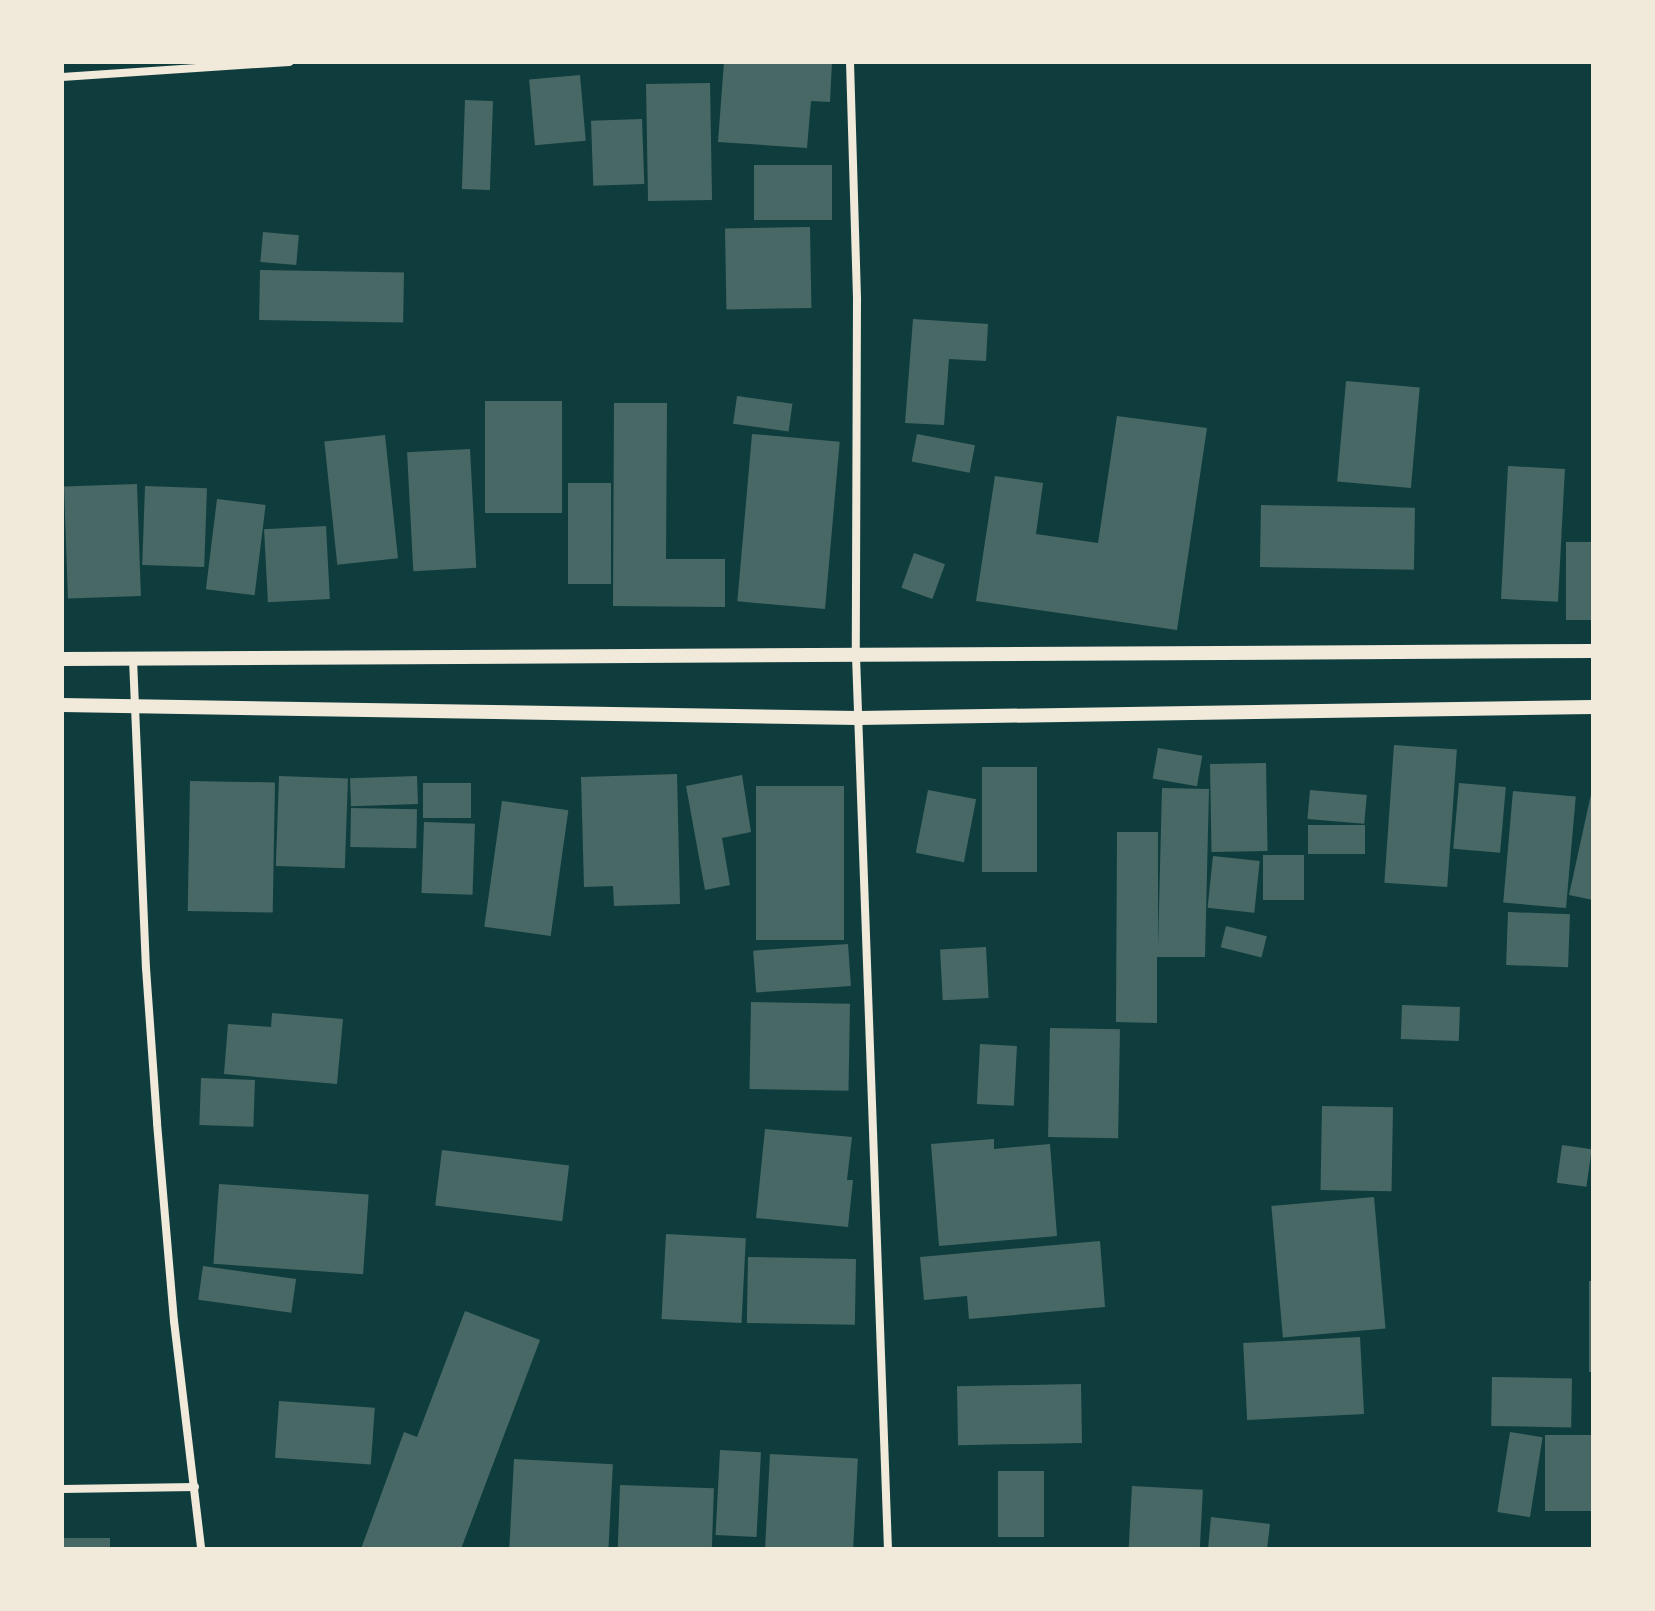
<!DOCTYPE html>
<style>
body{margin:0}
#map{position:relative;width:1655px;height:1611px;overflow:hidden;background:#0f3d3e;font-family:"DM Sans",sans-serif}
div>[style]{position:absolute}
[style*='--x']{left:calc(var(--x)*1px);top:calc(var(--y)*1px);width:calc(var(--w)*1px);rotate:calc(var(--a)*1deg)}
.building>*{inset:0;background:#486865;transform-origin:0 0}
.minor>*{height:8px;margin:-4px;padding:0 4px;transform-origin:4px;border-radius:4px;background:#f1e9da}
.tertiary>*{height:14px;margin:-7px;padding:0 7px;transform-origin:7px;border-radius:7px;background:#f1e9da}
span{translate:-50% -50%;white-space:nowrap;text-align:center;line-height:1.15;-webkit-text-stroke:8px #f1e9da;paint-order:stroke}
.frame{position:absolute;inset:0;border:64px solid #f1e9da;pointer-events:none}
</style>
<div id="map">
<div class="building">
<div style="clip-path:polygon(724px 62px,832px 62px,830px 102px,811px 101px,807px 148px,718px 142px)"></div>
<div style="left:580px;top:75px;width:66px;height:51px;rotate:85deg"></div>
<div style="left:710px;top:83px;width:117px;height:64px;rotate:89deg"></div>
<div style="left:465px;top:100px;width:28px;height:89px;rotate:2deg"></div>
<div style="left:642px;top:119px;width:65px;height:51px;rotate:88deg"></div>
<div style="left:754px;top:165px;width:78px;height:55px"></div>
<div style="left:810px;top:227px;width:81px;height:85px;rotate:89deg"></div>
<div style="left:263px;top:232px;width:36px;height:30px;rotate:5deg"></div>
<div style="left:260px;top:270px;width:144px;height:50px;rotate:1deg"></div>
<div style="clip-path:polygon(913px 319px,988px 324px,986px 361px,949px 359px,944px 425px,905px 423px)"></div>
<div style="left:1346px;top:381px;width:74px;height:101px;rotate:5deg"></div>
<div style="left:737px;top:396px;width:56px;height:28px;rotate:8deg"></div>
<div style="left:485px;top:401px;width:77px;height:112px"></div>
<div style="clip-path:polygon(614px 403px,667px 403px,666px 559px,725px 559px,725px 607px,613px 606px)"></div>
<div style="clip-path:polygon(1117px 416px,1207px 428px,1177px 630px,976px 601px,995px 476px,1043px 483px,1036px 534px,1098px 543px)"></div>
<div style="left:752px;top:434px;width:88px;height:168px;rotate:5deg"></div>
<div style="left:917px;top:434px;width:59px;height:28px;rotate:11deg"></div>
<div style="left:385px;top:435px;width:124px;height:61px;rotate:84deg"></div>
<div style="left:470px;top:449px;width:119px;height:63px;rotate:87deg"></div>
<div style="left:1508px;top:466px;width:57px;height:133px;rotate:3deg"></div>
<div style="left:568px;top:483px;width:43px;height:101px"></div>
<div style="left:137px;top:484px;width:112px;height:73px;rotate:88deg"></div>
<div style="left:145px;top:486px;width:62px;height:79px;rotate:2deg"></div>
<div style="left:217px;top:499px;width:49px;height:91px;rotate:7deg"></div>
<div style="left:1261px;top:505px;width:154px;height:62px;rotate:1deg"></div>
<div style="left:326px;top:526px;width:73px;height:62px;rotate:87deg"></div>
<div style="left:1593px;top:542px;width:78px;height:27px;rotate:90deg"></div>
<div style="left:914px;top:553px;width:33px;height:37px;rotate:20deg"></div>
<div style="left:1394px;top:745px;width:63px;height:138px;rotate:4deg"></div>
<div style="left:1158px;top:748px;width:45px;height:31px;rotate:10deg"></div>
<div style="left:1266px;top:763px;width:88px;height:56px;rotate:89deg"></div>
<div style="left:982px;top:767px;width:55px;height:105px"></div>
<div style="clip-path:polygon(677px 774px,680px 904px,614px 906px,613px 886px,584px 887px,581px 777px)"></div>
<div style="clip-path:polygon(742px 775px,751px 832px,722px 838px,730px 885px,705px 890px,686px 786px)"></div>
<div style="left:279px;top:776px;width:69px;height:90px;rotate:2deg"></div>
<div style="left:417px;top:776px;width:28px;height:67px;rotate:88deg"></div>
<div style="left:190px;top:781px;width:85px;height:130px;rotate:1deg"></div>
<div style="left:471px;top:783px;width:35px;height:48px;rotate:90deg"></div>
<div style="left:1459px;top:783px;width:47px;height:66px;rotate:5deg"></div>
<div style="clip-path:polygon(1593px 785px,1593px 900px,1569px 895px)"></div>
<div style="left:844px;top:786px;width:154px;height:88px;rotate:90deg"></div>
<div style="clip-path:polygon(1162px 788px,1209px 789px,1205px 957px,1157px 957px,1157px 1023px,1116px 1022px,1117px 832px,1158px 832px,1158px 947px)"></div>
<div style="left:928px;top:790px;width:49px;height:64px;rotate:11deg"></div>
<div style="left:1310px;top:790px;width:57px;height:29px;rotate:5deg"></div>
<div style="left:1513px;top:791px;width:63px;height:112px;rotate:5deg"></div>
<div style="left:502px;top:801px;width:67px;height:127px;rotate:8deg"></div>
<div style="left:351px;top:808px;width:66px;height:39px;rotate:1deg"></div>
<div style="left:424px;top:822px;width:51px;height:71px;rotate:2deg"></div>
<div style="left:1308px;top:825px;width:57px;height:29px"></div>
<div style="left:1304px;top:855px;width:45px;height:41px;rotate:90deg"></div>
<div style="left:1213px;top:856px;width:47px;height:52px;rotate:6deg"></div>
<div style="left:1508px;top:912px;width:62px;height:53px;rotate:2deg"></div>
<div style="left:1226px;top:926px;width:42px;height:22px;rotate:14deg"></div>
<div style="left:848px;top:944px;width:42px;height:95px;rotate:86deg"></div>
<div style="left:986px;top:947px;width:51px;height:46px;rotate:87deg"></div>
<div style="left:751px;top:1002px;width:99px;height:87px;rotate:1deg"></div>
<div style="left:1402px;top:1005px;width:58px;height:34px;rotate:2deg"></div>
<div style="clip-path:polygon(272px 1013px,343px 1019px,337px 1084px,224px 1074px,228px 1024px,271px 1027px)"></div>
<div style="left:1050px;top:1028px;width:70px;height:109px;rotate:1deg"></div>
<div style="left:980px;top:1044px;width:37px;height:60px;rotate:3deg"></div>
<div style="left:201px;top:1078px;width:54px;height:47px;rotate:2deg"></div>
<div style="left:1322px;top:1106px;width:71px;height:84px;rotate:1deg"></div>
<div style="clip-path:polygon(765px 1129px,852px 1137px,847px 1180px,853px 1180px,848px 1227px,756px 1218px)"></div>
<div style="clip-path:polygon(994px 1139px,994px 1149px,1050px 1144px,1057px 1236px,939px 1246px,931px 1144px)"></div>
<div style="left:1562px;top:1145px;width:30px;height:38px;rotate:8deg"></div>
<div style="left:442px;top:1150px;width:128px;height:56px;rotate:7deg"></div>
<div style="left:219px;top:1184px;width:150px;height:80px;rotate:4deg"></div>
<div style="left:1374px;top:1197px;width:132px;height:103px;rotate:85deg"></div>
<div style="left:666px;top:1234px;width:80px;height:85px;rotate:3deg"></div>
<div style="clip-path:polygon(1100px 1241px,1105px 1307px,969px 1319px,967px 1296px,924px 1300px,920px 1257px)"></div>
<div style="left:748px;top:1257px;width:108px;height:66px;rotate:1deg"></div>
<div style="left:203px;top:1266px;width:94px;height:34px;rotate:8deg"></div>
<div style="left:1589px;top:1281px;width:4px;height:91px"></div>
<div style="clip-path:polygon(465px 1311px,540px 1340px,461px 1549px,361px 1549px,404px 1432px,417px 1437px)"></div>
<div style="left:1360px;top:1337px;width:77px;height:117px;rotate:87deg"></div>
<div style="left:1492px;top:1377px;width:80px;height:49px;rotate:1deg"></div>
<div style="left:1081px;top:1384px;width:59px;height:124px;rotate:89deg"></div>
<div style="left:279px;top:1401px;width:96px;height:57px;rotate:4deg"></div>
<div style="left:1510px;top:1432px;width:33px;height:81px;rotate:9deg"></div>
<div style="left:1593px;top:1435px;width:76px;height:48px;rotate:90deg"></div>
<div style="left:720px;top:1450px;width:41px;height:85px;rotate:3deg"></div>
<div style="left:770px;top:1454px;width:88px;height:95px;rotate:3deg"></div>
<div style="left:514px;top:1459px;width:99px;height:90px;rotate:3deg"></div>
<div style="left:1044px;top:1471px;width:66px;height:46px;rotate:90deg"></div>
<div style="left:620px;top:1485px;width:94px;height:64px;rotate:2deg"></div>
<div style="left:1132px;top:1486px;width:71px;height:63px;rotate:3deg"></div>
<div style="clip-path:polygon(1211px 1517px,1270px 1524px,1267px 1549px,1208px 1549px)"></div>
<div style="left:62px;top:1538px;width:48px;height:11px"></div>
</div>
<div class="minor">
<div style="--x:850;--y:62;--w:238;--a:88.3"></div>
<div style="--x:857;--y:300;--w:356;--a:90.2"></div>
<div style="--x:856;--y:656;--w:894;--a:87.95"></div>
<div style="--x:62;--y:77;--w:228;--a:-3.8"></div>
<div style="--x:133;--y:659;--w:309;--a:87.6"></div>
<div style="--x:146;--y:968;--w:155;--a:85.9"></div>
<div style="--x:157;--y:1123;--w:199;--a:85.1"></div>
<div style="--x:174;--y:1321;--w:230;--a:83.2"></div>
<div style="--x:62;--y:1489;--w:133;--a:-0.9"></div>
</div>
<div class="tertiary">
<div style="--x:62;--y:659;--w:1531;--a:-0.3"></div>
<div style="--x:62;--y:705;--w:796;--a:0.94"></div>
<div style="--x:858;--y:718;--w:735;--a:-0.86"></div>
</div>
<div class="frame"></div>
</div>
